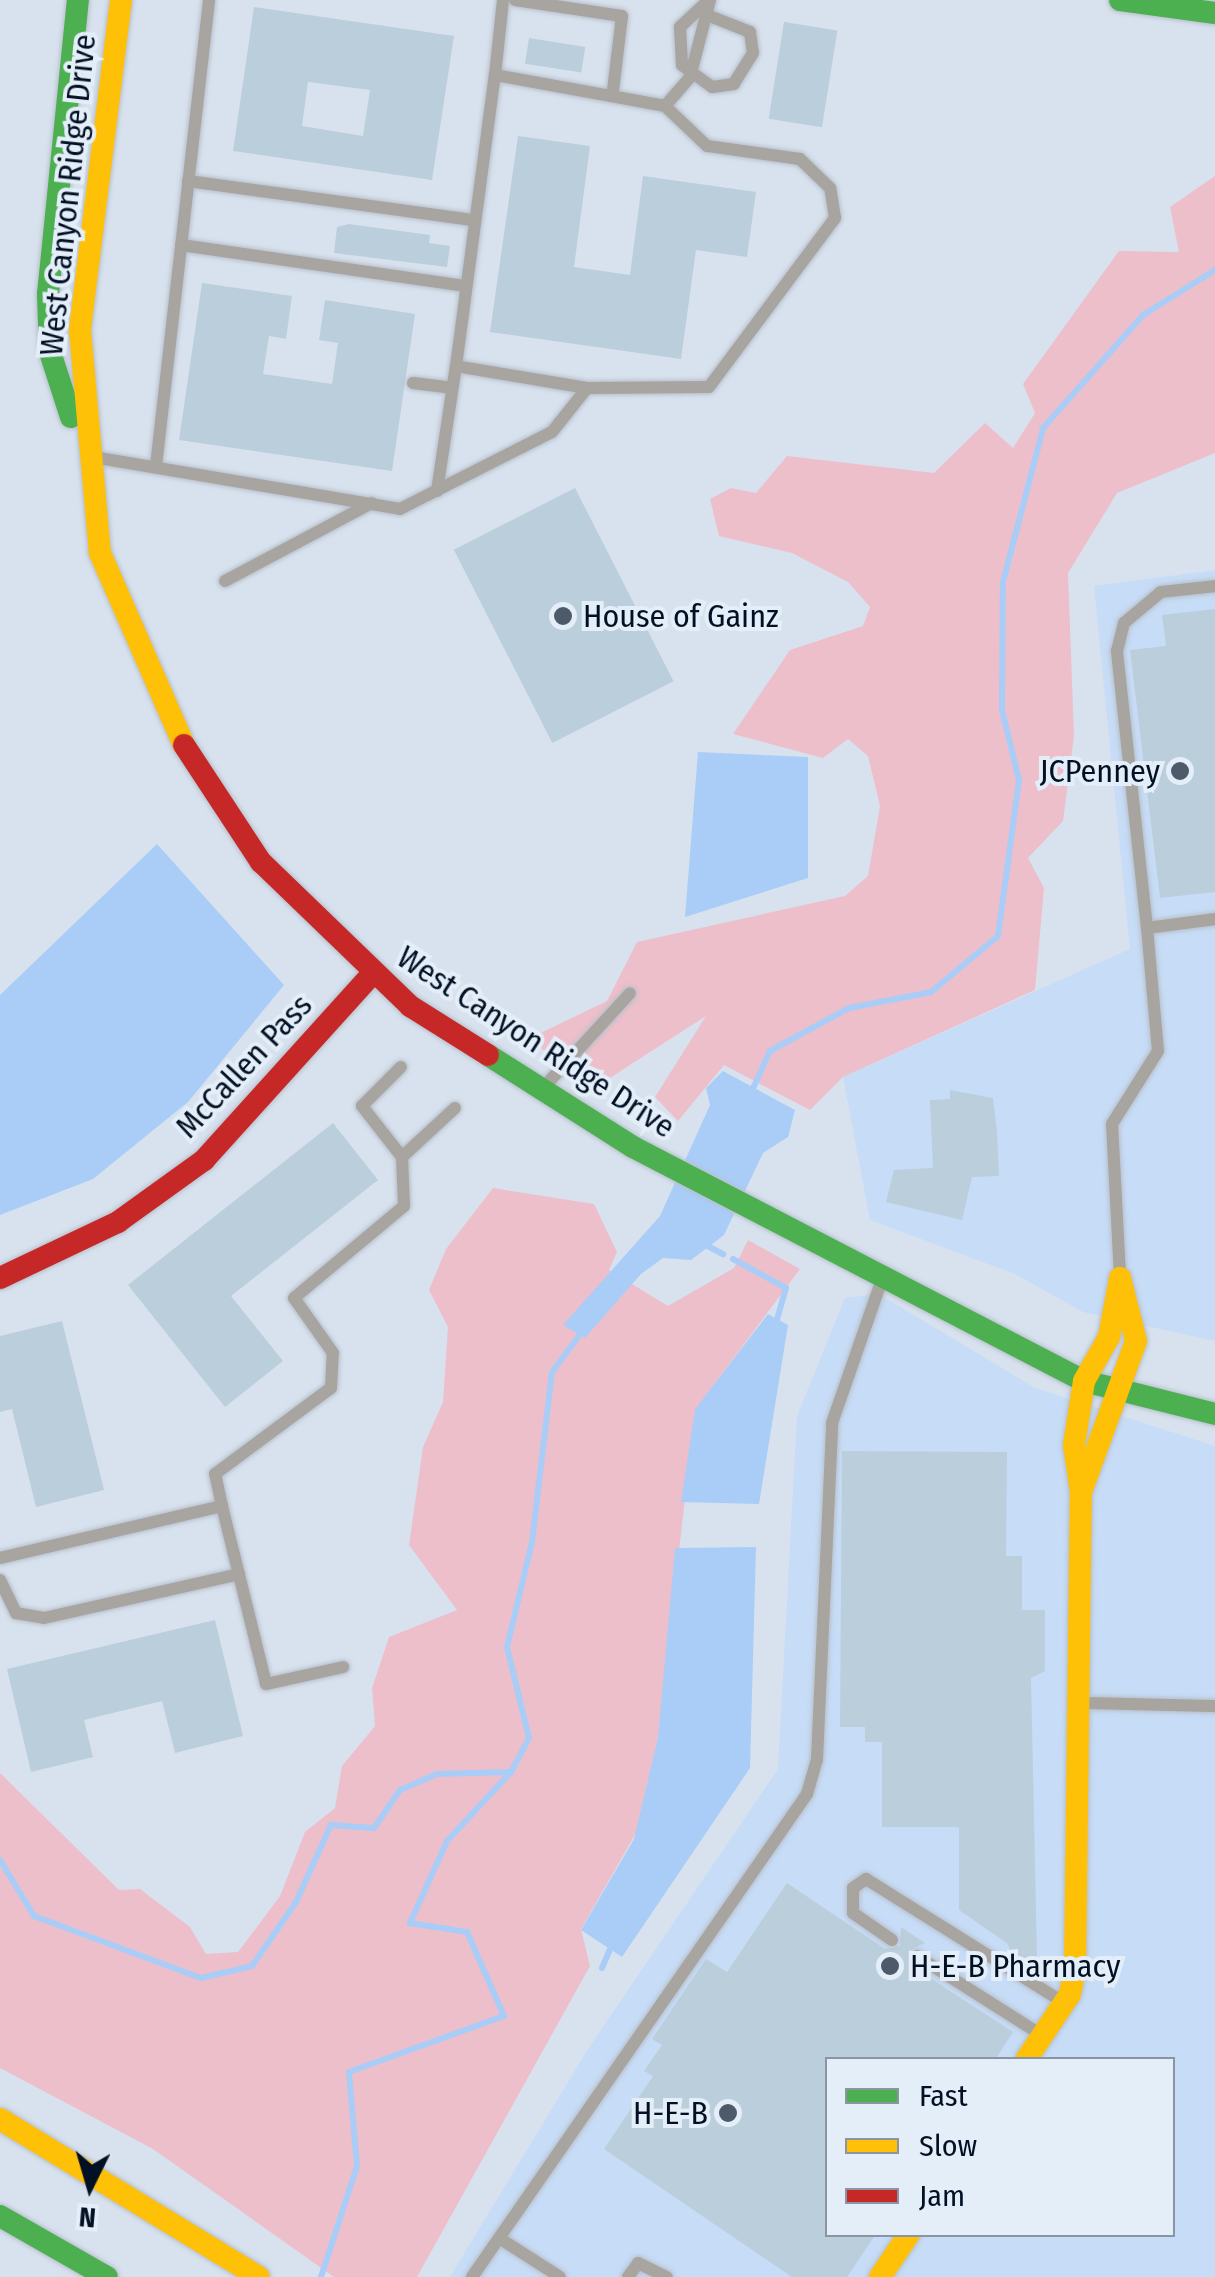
<!DOCTYPE html>
<style>
body{margin:0}
#map{position:relative;width:1215px;height:2277px;overflow:hidden;background:#d8e2ee;font-family:"Fira Sans Condensed",sans-serif}
div>[style]{position:absolute}
[style*='--x']{left:calc(var(--x)*1px);top:calc(var(--y)*1px);width:calc(var(--w)*1px);rotate:calc(var(--a)*1deg)}
.built>*{inset:0;background:#c7dcf6}
.green>*{inset:0;background:#edbfca}
.water>*{inset:0;background:#a9cdf7}
.stream>*{height:6px;margin:-3px;padding:0 3px;transform-origin:3px;border-radius:3px;background:#a9cdf7}
.building>*{inset:0;background:#bbcedb;transform-origin:0 0}
.roads{filter:drop-shadow(0 0 2px #b7c0cc) drop-shadow(0 0 2px #b7c0cc)}
.lane>*{height:12px;margin:-6px;padding:0 6px;transform-origin:6px;border-radius:6px;background:#a8a49f}
.fast>*{height:22px;margin:-11px;padding:0 11px;transform-origin:11px;border-radius:11px;background:#4caf50}
.slow>*{height:22px;margin:-11px;padding:0 11px;transform-origin:11px;border-radius:11px;background:#ffc107}
.jam>*{height:22px;margin:-11px;padding:0 11px;transform-origin:11px;border-radius:11px;background:#c62828}
.dots>*{width:28px;height:28px;translate:-50% -50%;box-sizing:border-box;border:5px solid #e4eef9;border-radius:50%}
span{translate:-50% -50%;white-space:nowrap;text-align:center;line-height:1.15;-webkit-text-stroke:8px #e4eef9;paint-order:stroke}
.street-label{font-size:32px;color:#021023}
.poi-label{font-size:32px;color:#021023}
.left{translate:0 -50%;text-align:left}
.right{translate:-100% -50%;text-align:right}
.legend{position:absolute;left:825px;top:2057px;width:350px;height:180px;box-sizing:border-box;background:#e4eef9;border:2px solid #8a95a3;margin:0;padding:12px 18px;list-style:none;font-size:30px;color:#021023}
.legend li{display:flex;align-items:center;gap:20px;height:50px}
.legend b{width:50px;border:2px solid #8a95a3}
.north{position:absolute;left:40px;top:2137px;width:100px;height:100px;-webkit-text-stroke:8px #e4eef9;paint-order:stroke;rotate:185deg;font-size:28px;font-weight:700;line-height:40px;text-align:center;color:#021023}
.north::after{content:'';display:block;margin:auto;width:35px;height:45px;background:#021023;clip-path:polygon(50% 0,100% 100%,50% 72%,0 100%)}
</style>
<div id="map">
<div class="built">
<div style="clip-path:polygon(1215px 570px,1215px 1341px,1083px 1312px,1015px 1274px,870px 1220px,843px 1077px,1130px 949px,1094px 586px)"></div>
<div style="clip-path:polygon(evenodd,879px 1294px,1035px 1388px,1215px 1446px,1215px 2277px,450px 2277px,588px 2049px,778px 1769px,797px 1416px,845px 1298px,879px 1294px,828px 2060px,1172px 2060px,1172px 2234px,828px 2234px,828px 2060px)"></div>
</div>
<div class="green">
<div style="clip-path:polygon(1215px 176px,1215px 453px,1117px 493px,1068px 573px,1074px 736px,1063px 821px,1028px 858px,1044px 888px,1035px 990px,843px 1077px,810px 1110px,724px 1065px,678px 1121px,655px 1097px,706px 1016px,602px 1083px,526px 1040px,607px 1001px,637px 942px,845px 896px,868px 876px,880px 806px,868px 756px,848px 739px,823px 758px,733px 734px,790px 650px,863px 626px,870px 607px,848px 582px,792px 553px,719px 536px,710px 499px,731px 488px,756px 493px,787px 456px,934px 473px,985px 423px,1013px 448px,1035px 413px,1023px 384px,1119px 251px,1179px 252px,1170px 207px)"></div>
<div style="clip-path:polygon(493px 1188px,594px 1204px,617px 1252px,609px 1270px,668px 1306px,734px 1268px,748px 1240px,800px 1269px,695px 1410px,658px 1737px,636px 1833px,581px 1929px,590px 1966px,417px 2277px,334px 2277px,153px 2149px,0 2068px,0 1773px,119px 1890px,140px 1889px,190px 1927px,206px 1954px,238px 1952px,280px 1896px,305px 1832px,335px 1808px,342px 1766px,375px 1726px,372px 1688px,389px 1637px,457px 1610px,409px 1545px,423px 1447px,443px 1402px,448px 1327px,429px 1290px,446px 1249px)"></div>
</div>
<div class="water">
<div style="clip-path:polygon(698px 752px,808px 757px,808px 878px,685px 917px)"></div>
<div style="clip-path:polygon(157px 844px,284px 985px,188px 1102px,93px 1179px,0 1215px,0 995px)"></div>
<div style="clip-path:polygon(723px 1071px,795px 1110px,788px 1137px,763px 1153px,724px 1235px,691px 1260px,663px 1258px,641px 1274px,585px 1338px,563px 1325px,660px 1216px,710px 1105px,706px 1088px)"></div>
<div style="clip-path:polygon(768px 1314px,788px 1325px,759px 1504px,681px 1502px,695px 1409px)"></div>
<div style="clip-path:polygon(756px 1547px,750px 1768px,622px 1957px,581px 1930px,634px 1839px,658px 1737px,675px 1548px)"></div>
</div>
<div class="stream">
<div style="--x:750;--y:1095;--w:48;--a:-65.6"></div>
<div style="--x:770;--y:1051;--w:90;--a:-28.6"></div>
<div style="--x:849;--y:1008;--w:84;--a:-11"></div>
<div style="--x:931;--y:992;--w:87;--a:-39.9"></div>
<div style="--x:998;--y:936;--w:157;--a:-82.3"></div>
<div style="--x:1019;--y:780;--w:72;--a:-103.7"></div>
<div style="--x:1002;--y:710;--w:128;--a:-89.6"></div>
<div style="--x:1003;--y:582;--w:159;--a:-75.4"></div>
<div style="--x:1043;--y:428;--w:151;--a:-48.5"></div>
<div style="--x:1143;--y:315;--w:85;--a:-32"></div>
<div style="--x:702;--y:1243;--w:24;--a:28"></div>
<div style="--x:733;--y:1259;--w:60;--a:28.7"></div>
<div style="--x:786;--y:1288;--w:37;--a:106"></div>
<div style="--x:0;--y:1860;--w:66;--a:58.7"></div>
<div style="--x:34;--y:1916;--w:178;--a:20.4"></div>
<div style="--x:201;--y:1978;--w:52;--a:-13.2"></div>
<div style="--x:252;--y:1966;--w:78;--a:-55.5"></div>
<div style="--x:296;--y:1902;--w:85;--a:-65.6"></div>
<div style="--x:331;--y:1825;--w:43;--a:4"></div>
<div style="--x:374;--y:1828;--w:46;--a:-55.6"></div>
<div style="--x:400;--y:1790;--w:40;--a:-23.4"></div>
<div style="--x:437;--y:1774;--w:74;--a:-1.5"></div>
<div style="--x:602;--y:1968;--w:28;--a:-67"></div>
<div style="--x:321;--y:2277;--w:117;--a:-72"></div>
<div style="--x:357;--y:2166;--w:94;--a:-94.9"></div>
<div style="--x:349;--y:2072;--w:165;--a:-19.9"></div>
<div style="--x:504;--y:2016;--w:92;--a:-113.8"></div>
<div style="--x:467;--y:1932;--w:58;--a:-171"></div>
<div style="--x:410;--y:1923;--w:90;--a:-65.7"></div>
<div style="--x:447;--y:1841;--w:94;--a:-47.2"></div>
<div style="--x:511;--y:1772;--w:38;--a:-62"></div>
<div style="--x:529;--y:1738;--w:94;--a:-103.6"></div>
<div style="--x:507;--y:1647;--w:108;--a:-76.6"></div>
<div style="--x:532;--y:1542;--w:171;--a:-83.3"></div>
<div style="--x:552;--y:1372;--w:54;--a:-53.3"></div>
</div>
<div class="building">
<div style="clip-path:polygon(evenodd,254px 7px,454px 36px,432px 180px,233px 151px,254px 7px,308px 82px,370px 90px,363px 136px,302px 126px,308px 82px)"></div>
<div style="left:784px;top:22px;width:54px;height:98px;rotate:9deg"></div>
<div style="left:529px;top:38px;width:57px;height:26px;rotate:9deg"></div>
<div style="clip-path:polygon(518px 136px,590px 146px,574px 267px,630px 275px,643px 176px,756px 192px,747px 257px,696px 250px,681px 359px,490px 332px)"></div>
<div style="clip-path:polygon(349px 224px,430px 235px,429px 243px,450px 246px,447px 267px,334px 253px,337px 227px)"></div>
<div style="clip-path:polygon(202px 283px,292px 296px,286px 339px,269px 336px,263px 374px,332px 384px,338px 343px,319px 340px,325px 300px,415px 314px,392px 471px,179px 440px)"></div>
<div style="left:575px;top:488px;width:217px;height:136px;rotate:63deg"></div>
<div style="clip-path:polygon(1215px 609px,1215px 892px,1160px 898px,1130px 650px,1166px 646px,1162px 615px)"></div>
<div style="clip-path:polygon(950px 1090px,993px 1098px,997px 1132px,999px 1176px,972px 1177px,962px 1220px,886px 1202px,894px 1170px,933px 1168px,930px 1100px,950px 1099px)"></div>
<div style="clip-path:polygon(333px 1123px,378px 1180px,231px 1296px,283px 1361px,225px 1407px,128px 1285px)"></div>
<div style="clip-path:polygon(62px 1321px,104px 1490px,36px 1507px,12px 1409px,0 1412px,0 1336px)"></div>
<div style="clip-path:polygon(842px 1451px,1007px 1452px,1006px 1556px,1022px 1556px,1022px 1610px,1045px 1610px,1045px 1671px,1031px 1678px,1037px 1958px,1012px 1958px,1008px 1944px,959px 1910px,959px 1827px,882px 1827px,882px 1742px,865px 1742px,865px 1727px,840px 1727px)"></div>
<div style="clip-path:polygon(215px 1620px,243px 1736px,175px 1753px,162px 1701px,84px 1720px,93px 1757px,31px 1772px,7px 1669px)"></div>
<div style="clip-path:polygon(787px 1883px,885px 1949px,900px 1946px,901px 1927px,925px 1943px,909px 1950px,910px 1965px,1013px 2032px,995px 2060px,828px 2060px,828px 2234px,876px 2234px,847px 2277px,792px 2277px,604px 2149px,653px 2076px,644px 2071px,662px 2045px,652px 2039px,706px 1959px,727px 1972px)"></div>
</div>
<div class="roads">
<div class="lane">
<div style="--x:515;--y:0;--w:108;--a:8.5"></div>
<div style="--x:622;--y:16;--w:75;--a:96.9"></div>
<div style="--x:707;--y:15;--w:46;--a:21.6"></div>
<div style="--x:750;--y:32;--w:21;--a:82"></div>
<div style="--x:753;--y:53;--w:36;--a:122"></div>
<div style="--x:734;--y:84;--w:22;--a:172"></div>
<div style="--x:712;--y:87;--w:37;--a:-144"></div>
<div style="--x:682;--y:65;--w:38;--a:-93"></div>
<div style="--x:680;--y:27;--w:40;--a:-43"></div>
<div style="--x:495;--y:75;--w:75;--a:-83.9"></div>
<div style="--x:188;--y:181;--w:289;--a:7.8"></div>
<div style="--x:181;--y:245;--w:288;--a:8.2"></div>
<div style="--x:413;--y:383;--w:39;--a:7"></div>
<div style="--x:587;--y:388;--w:133;--a:-170.5"></div>
<div style="--x:456;--y:366;--w:294;--a:-82.4"></div>
<div style="--x:495;--y:75;--w:173;--a:10.3"></div>
<div style="--x:93;--y:457;--w:311;--a:9.6"></div>
<div style="--x:400;--y:509;--w:170;--a:-26.9"></div>
<div style="--x:552;--y:432;--w:56;--a:-51.5"></div>
<div style="--x:587;--y:388;--w:122;--a:-0.5"></div>
<div style="--x:709;--y:387;--w:211;--a:-53.3"></div>
<div style="--x:835;--y:218;--w:30;--a:-99"></div>
<div style="--x:830;--y:188;--w:42;--a:-136"></div>
<div style="--x:800;--y:159;--w:94;--a:-172"></div>
<div style="--x:707;--y:146;--w:58;--a:-136.4"></div>
<div style="--x:665;--y:106;--w:38;--a:-49"></div>
<div style="--x:690;--y:77;--w:80;--a:-75.4"></div>
<div style="--x:156;--y:466;--w:469;--a:-83.5"></div>
<div style="--x:437;--y:491;--w:126;--a:-81.4"></div>
<div style="--x:225;--y:581;--w:166;--a:-28"></div>
<div style="--x:1147;--y:928;--w:279;--a:-96.2"></div>
<div style="--x:1117;--y:651;--w:29;--a:-76"></div>
<div style="--x:1124;--y:623;--w:48;--a:-40"></div>
<div style="--x:1161;--y:592;--w:54;--a:-6.3"></div>
<div style="--x:544;--y:1087;--w:127;--a:-47.5"></div>
<div style="--x:402;--y:1157;--w:72;--a:-42.8"></div>
<div style="--x:1120;--y:1276;--w:152;--a:-93"></div>
<div style="--x:1112;--y:1124;--w:86;--a:-57.8"></div>
<div style="--x:1158;--y:1051;--w:123;--a:-95.1"></div>
<div style="--x:1147;--y:928;--w:69;--a:-7.5"></div>
<div style="--x:222;--y:1506;--w:33;--a:-102"></div>
<div style="--x:215;--y:1474;--w:144;--a:-36.6"></div>
<div style="--x:331;--y:1388;--w:35;--a:-87"></div>
<div style="--x:333;--y:1353;--w:67;--a:-125.3"></div>
<div style="--x:294;--y:1298;--w:143;--a:-39.9"></div>
<div style="--x:404;--y:1206;--w:49;--a:-92.3"></div>
<div style="--x:402;--y:1157;--w:65;--a:-128.1"></div>
<div style="--x:362;--y:1106;--w:55;--a:-45"></div>
<div style="--x:0;--y:1558;--w:228;--a:-13.2"></div>
<div style="--x:222;--y:1506;--w:183;--a:76.1"></div>
<div style="--x:266;--y:1684;--w:79;--a:-12.4"></div>
<div style="--x:0;--y:1580;--w:37;--a:64"></div>
<div style="--x:16;--y:1613;--w:28;--a:10"></div>
<div style="--x:44;--y:1618;--w:200;--a:-12.7"></div>
<div style="--x:1083;--y:1703;--w:132;--a:1.3"></div>
<div style="--x:892;--y:1940;--w:47;--a:-145.3"></div>
<div style="--x:853;--y:1913;--w:25;--a:-90"></div>
<div style="--x:853;--y:1888;--w:16;--a:-35"></div>
<div style="--x:866;--y:1879;--w:226;--a:32"></div>
<div style="--x:917;--y:1956;--w:146;--a:32.4"></div>
<div style="--x:499;--y:2238;--w:72;--a:32.6"></div>
<div style="--x:472;--y:2277;--w:588;--a:-55.26"></div>
<div style="--x:807;--y:1794;--w:36;--a:-74"></div>
<div style="--x:817;--y:1759;--w:336;--a:-87.4"></div>
<div style="--x:832;--y:1423;--w:149;--a:-70.8"></div>
<div style="--x:628;--y:2277;--w:17;--a:-54"></div>
<div style="--x:638;--y:2263;--w:32;--a:26"></div>
</div>
<div class="fast">
<div style="--x:1120;--y:0;--w:96;--a:7.8"></div>
<div style="--x:71;--y:417;--w:68;--a:-107.9"></div>
<div style="--x:50;--y:352;--w:58;--a:-92"></div>
<div style="--x:48;--y:294;--w:296;--a:-84.2"></div>
<div style="--x:488;--y:1055;--w:172;--a:32.4"></div>
<div style="--x:633;--y:1147;--w:508;--a:27.42"></div>
<div style="--x:1084;--y:1381;--w:135;--a:14.1"></div>
<div style="--x:0;--y:2216;--w:123;--a:29.7"></div>
</div>
<div class="slow">
<div style="--x:121;--y:0;--w:333;--a:97.1"></div>
<div style="--x:80;--y:330;--w:224;--a:84.9"></div>
<div style="--x:100;--y:553;--w:210;--a:66.4"></div>
<div style="--x:1120;--y:1278;--w:65;--a:75.7"></div>
<div style="--x:1136;--y:1341;--w:161;--a:110"></div>
<div style="--x:1081;--y:1492;--w:48;--a:-98.5"></div>
<div style="--x:1074;--y:1445;--w:65;--a:-81.1"></div>
<div style="--x:1084;--y:1381;--w:51;--a:-60.4"></div>
<div style="--x:1109;--y:1337;--w:60;--a:-79.4"></div>
<div style="--x:1026;--y:2060;--w:79;--a:-56.3"></div>
<div style="--x:1070;--y:1994;--w:25;--a:-79"></div>
<div style="--x:1075;--y:1969;--w:477;--a:-89.3"></div>
<div style="--x:0;--y:2119;--w:303;--a:31.4"></div>
<div style="--x:880;--y:2277;--w:52;--a:-56"></div>
</div>
<div class="jam">
<div style="--x:184;--y:745;--w:140;--a:56.7"></div>
<div style="--x:261;--y:862;--w:207;--a:44"></div>
<div style="--x:410;--y:1006;--w:92;--a:32.1"></div>
<div style="--x:0;--y:1278;--w:131;--a:-25.4"></div>
<div style="--x:118;--y:1222;--w:106;--a:-35.8"></div>
<div style="--x:204;--y:1160;--w:249;--a:-47.9"></div>
</div>
</div>
<div class="dots">
<div style="left:563px;top:616px;background:#4d5a6a"></div>
<div style="left:1180px;top:771px;background:#4d5a6a"></div>
<div style="left:890px;top:1966px;background:#4d5a6a"></div>
<div style="left:728px;top:2113px;background:#4d5a6a"></div>
</div>
<div class="street-label">
<span style="left:68px;top:195px;rotate:-84deg">West Canyon Ridge Drive</span>
<span style="left:536px;top:1042px;rotate:33deg">West Canyon Ridge Drive</span>
<span style="left:244px;top:1066px;rotate:-47deg">McCallen Pass</span>
</div>
<div class="poi-label">
<span class="left" style="left:583px;top:616px">House of Gainz</span>
<span class="right" style="left:1160px;top:771px">JCPenney</span>
<span class="left" style="left:910px;top:1966px">H-E-B Pharmacy</span>
<span class="right" style="left:708px;top:2113px">H-E-B</span>
</div>
<ul class="legend">
<li><b style="height:12px;background:#4caf50"></b>Fast</li>
<li><b style="height:12px;background:#ffc107"></b>Slow</li>
<li><b style="height:12px;background:#c62828"></b>Jam</li>
</ul>
<div class="north">N</div>
</div>
